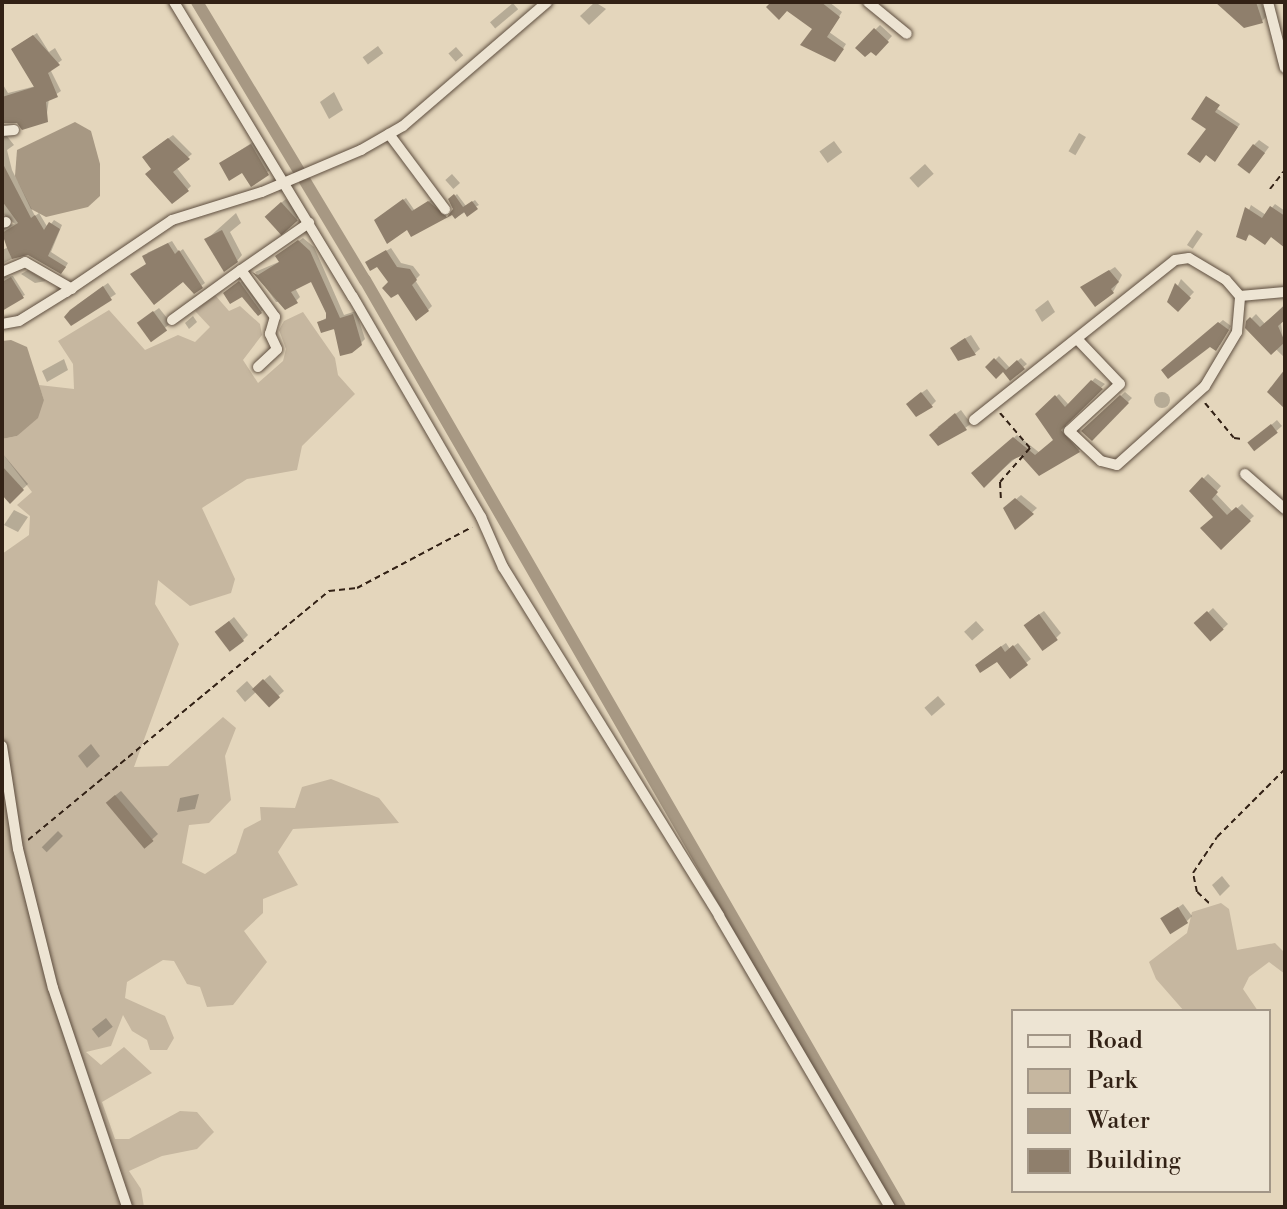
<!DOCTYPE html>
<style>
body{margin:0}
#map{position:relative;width:1287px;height:1209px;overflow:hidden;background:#e4d6bc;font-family:"Libre Bodoni",serif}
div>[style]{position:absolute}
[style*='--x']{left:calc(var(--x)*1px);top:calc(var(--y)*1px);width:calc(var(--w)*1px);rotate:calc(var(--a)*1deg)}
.green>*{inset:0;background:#c6b7a0}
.water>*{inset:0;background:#a79883}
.shadow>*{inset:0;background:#0003;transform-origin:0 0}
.round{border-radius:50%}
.canal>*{height:12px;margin:-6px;padding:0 6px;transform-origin:6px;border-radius:6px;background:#a79883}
.building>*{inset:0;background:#8f7f6c;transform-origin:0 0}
.path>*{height:2px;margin-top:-1px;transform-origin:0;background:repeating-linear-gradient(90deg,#322115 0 6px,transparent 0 10px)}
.roads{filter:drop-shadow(0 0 2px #5e4e3f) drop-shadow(0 0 2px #5e4e3f)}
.minor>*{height:10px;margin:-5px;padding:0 5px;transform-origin:5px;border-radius:5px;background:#ede4d3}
span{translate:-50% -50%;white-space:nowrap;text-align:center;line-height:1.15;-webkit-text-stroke:7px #ede4d3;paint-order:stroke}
.frame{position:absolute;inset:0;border:4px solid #322115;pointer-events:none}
.legend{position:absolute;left:1011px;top:1009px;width:260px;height:184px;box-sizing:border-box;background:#ede4d3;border:2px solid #a29687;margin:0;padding:10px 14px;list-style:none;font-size:24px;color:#322115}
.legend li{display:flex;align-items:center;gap:16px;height:40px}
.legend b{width:40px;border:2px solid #a29687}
</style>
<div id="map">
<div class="green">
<div style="clip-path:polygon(215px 295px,229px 311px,240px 306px,260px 324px,262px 335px,243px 360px,258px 383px,283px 361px,286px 349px,279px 330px,284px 321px,303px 312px,335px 358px,338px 375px,355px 394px,302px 446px,297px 470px,247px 479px,202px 508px,235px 579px,231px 593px,190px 606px,158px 580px,155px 604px,179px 644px,134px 767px,168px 766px,223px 717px,236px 728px,225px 756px,231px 800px,209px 823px,189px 825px,182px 863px,205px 874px,236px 853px,244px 829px,261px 820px,260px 807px,295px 808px,302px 787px,331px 779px,379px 798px,399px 823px,293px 829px,278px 852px,298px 885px,263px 899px,263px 913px,244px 931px,267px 962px,233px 1005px,207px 1007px,200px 987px,187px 984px,174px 961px,163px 960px,127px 982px,125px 998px,165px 1016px,174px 1038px,167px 1050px,150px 1050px,147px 1040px,132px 1031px,123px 1015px,111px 1046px,86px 1052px,101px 1065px,124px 1047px,152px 1073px,102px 1102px,115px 1139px,129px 1139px,180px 1111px,197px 1112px,214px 1132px,197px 1149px,162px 1156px,129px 1171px,141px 1189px,144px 1207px,2px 1207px,2px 554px,29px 535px,30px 516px,17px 505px,32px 492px,2px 453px,2px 439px,17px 436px,44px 400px,39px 385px,74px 389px,73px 364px,58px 341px,109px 310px,145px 350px,178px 335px,195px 342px,210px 327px,195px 311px)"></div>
<div style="clip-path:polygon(1221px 903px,1229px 909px,1237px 950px,1275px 943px,1285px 953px,1285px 974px,1269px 962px,1249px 977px,1243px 989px,1258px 1011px,1184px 1011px,1156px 979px,1149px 962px,1187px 933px,1192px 912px)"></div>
</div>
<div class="water">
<div style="clip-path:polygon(75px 122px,91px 131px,100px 164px,100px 196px,88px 207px,46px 217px,31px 209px,15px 176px,17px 150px)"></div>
<div style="clip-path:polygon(11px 340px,27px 347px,44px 400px,38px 418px,17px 436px,2px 439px,2px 341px)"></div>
</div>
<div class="shadow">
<div style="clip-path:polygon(595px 2px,606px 9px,589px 25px,580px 16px)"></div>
<div style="clip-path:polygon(804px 2px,829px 2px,842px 12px,829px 32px,846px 44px,839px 55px,815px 28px)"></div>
<div style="clip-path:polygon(1217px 2px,1261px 2px,1267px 16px,1262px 21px)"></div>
<div style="left:513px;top:3px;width:8px;height:30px;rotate:50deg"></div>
<div style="clip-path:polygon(880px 25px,892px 36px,876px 54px,858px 47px)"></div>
<div style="clip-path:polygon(37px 33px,49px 52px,55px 48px,62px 60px,50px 69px,61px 91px,49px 99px,46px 120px,2px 121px,2px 83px,8px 93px,36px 86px,17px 46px)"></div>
<div style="left:378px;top:46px;width:9px;height:19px;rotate:54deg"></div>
<div style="left:456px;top:47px;width:11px;height:10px;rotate:49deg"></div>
<div style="clip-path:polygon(334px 92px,343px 110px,329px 119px,320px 102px)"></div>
<div style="clip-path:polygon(1216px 108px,1240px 124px,1217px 156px,1208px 129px)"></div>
<div style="clip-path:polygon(2px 130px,14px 145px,7px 150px,12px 170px,35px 216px,39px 213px,48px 228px,54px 220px,62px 225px,51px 252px,68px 263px,65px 268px,25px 252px,2px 264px,2px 250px,9px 247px,2px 226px,15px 224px,2px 213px)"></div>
<div style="left:1079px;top:133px;width:8px;height:21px;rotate:30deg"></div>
<div style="clip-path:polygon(173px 135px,192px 154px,176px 167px,191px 186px,187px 190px,153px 169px,148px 153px)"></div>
<div style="clip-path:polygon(256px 140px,273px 168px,251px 184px,243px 171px,221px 163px)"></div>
<div style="clip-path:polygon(1259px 140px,1269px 147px,1254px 167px,1254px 145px)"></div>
<div style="left:834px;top:141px;width:14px;height:18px;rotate:54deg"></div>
<div style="left:925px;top:164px;width:13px;height:21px;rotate:48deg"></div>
<div style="left:452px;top:174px;width:12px;height:9px;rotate:48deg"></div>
<div style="clip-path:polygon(457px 194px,466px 206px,475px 200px,479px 205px,456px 217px,450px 200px)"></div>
<div style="clip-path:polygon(406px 198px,415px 211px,431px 200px,447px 215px,412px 234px,408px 227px,379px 218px)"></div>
<div style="clip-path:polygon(286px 199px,301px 215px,296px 220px,271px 211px)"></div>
<div style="clip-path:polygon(1275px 204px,1285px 211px,1285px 245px,1271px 234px,1238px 236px,1251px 205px,1266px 215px)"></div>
<div style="clip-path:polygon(236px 213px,241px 223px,230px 232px,242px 255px,237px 261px,207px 239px)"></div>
<div style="left:1197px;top:230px;width:7px;height:18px;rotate:34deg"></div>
<div style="clip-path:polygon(303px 238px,314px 247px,344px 315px,356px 311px,365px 339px,361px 343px,319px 322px,328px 317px,312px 280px,295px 288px,300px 297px,296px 301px,276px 302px,255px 272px,281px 261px,281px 253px)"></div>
<div style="clip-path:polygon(172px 241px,179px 252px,183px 249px,205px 283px,201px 286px,147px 253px)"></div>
<div style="clip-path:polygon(391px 248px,401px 263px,413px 266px,420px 275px,415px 280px,432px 306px,428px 310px,390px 282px,378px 265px,368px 262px)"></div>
<div style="clip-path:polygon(1115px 267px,1122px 275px,1113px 292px,1083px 287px)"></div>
<div style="clip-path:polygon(28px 270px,46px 281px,35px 283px,21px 274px)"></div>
<div style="clip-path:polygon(13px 276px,25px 295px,23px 296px,2px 283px,2px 277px)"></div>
<div style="clip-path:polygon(1181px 279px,1194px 292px,1178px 309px,1170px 302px)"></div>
<div style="clip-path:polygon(242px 281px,263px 310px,259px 314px,243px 294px,226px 294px)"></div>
<div style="clip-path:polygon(108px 283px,116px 294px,71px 323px,77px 305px)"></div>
<div style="clip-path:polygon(1048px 300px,1055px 312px,1042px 322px,1035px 310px)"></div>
<div style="clip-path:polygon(1285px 304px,1281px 322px,1285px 358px,1248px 322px,1256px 314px,1265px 324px)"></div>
<div style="clip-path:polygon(159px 308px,171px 323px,151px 339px,145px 318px)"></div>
<div style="clip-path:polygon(193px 316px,197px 322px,189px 329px,185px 323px)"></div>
<div style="clip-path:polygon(1223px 320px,1231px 326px,1220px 345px,1210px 344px,1167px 367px)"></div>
<div style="clip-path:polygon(971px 335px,980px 349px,969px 358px,957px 343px)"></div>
<div style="clip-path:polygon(999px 356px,1010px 368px,1021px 358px,1027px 364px,1010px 378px,1004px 369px,988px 367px)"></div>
<div style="clip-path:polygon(64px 359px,68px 370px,47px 382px,42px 371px)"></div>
<div style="clip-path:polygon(1095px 378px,1105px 384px,1064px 423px,1082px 447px,1078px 451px,1039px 473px,1022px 453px,984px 485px,974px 473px,1017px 435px,1040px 453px,1056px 440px,1037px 414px,1059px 394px,1069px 405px)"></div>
<div style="clip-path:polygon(927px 389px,936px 401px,931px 406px,913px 399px)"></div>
<div class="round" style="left:1154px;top:392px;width:16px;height:16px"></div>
<div style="clip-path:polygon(1125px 392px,1132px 398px,1092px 438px,1084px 431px)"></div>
<div style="left:961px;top:410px;width:17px;height:29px;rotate:54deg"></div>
<div style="clip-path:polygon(1277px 420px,1282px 426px,1256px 449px,1256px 438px)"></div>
<div style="clip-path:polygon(2px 453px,28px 484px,10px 501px,2px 491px)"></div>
<div style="clip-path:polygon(1208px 474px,1221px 486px,1215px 493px,1233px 512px,1242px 504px,1254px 516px,1221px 547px,1215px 517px,1191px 491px)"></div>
<div style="clip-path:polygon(1021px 495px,1037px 508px,1016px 527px,1006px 508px)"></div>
<div style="clip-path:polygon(14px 510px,28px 517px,18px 532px,4px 525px)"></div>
<div style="left:1213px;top:608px;width:22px;height:23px;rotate:47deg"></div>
<div style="clip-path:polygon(1044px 611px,1061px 633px,1056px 638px,1031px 620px)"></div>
<div style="clip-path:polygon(234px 617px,248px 635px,243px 640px,222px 627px)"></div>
<div style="left:976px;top:621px;width:12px;height:16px;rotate:48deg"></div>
<div style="clip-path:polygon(1006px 643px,1010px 649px,1018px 643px,1031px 659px,1026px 663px,982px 660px)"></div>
<div style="clip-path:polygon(270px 675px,284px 691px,269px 704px,257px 691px,245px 702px,236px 691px,247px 681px,254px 689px)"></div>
<div style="left:938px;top:696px;width:11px;height:18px;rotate:49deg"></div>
<div style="clip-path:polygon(91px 744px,100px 756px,87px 768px,78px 756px)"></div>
<div style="clip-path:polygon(121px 791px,158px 834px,144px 847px,112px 798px)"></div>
<div style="clip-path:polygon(199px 794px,195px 809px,177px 812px,180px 798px)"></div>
<div style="left:58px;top:831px;width:7px;height:23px;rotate:45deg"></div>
<div style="clip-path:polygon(1222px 876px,1230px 886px,1220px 896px,1212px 885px)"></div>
<div style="clip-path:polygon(1183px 904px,1192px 916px,1187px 921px,1169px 914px)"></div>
<div style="left:106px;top:1018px;width:11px;height:18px;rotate:52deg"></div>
</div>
<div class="canal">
<div style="--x:197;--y:2;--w:325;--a:58.9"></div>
<div style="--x:365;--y:280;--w:1070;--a:60.01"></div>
</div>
<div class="building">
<div style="clip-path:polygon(771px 2px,821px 2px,840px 17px,827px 37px,844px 49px,835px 62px,800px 45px,812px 29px,787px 11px,779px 20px,766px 7px)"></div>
<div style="clip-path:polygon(1215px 2px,1256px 2px,1263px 23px,1244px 28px)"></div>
<div style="clip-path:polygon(874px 28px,889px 42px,876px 56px,871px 52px,865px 57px,855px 48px)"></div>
<div style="clip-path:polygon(33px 35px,60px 65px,48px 73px,58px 97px,46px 102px,48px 122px,22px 130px,17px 123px,2px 123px,2px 97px,34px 87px,11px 49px)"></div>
<div style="clip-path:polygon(1206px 96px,1220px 105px,1215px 112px,1238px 127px,1215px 162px,1206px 155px,1200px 163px,1187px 154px,1206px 129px,1191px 119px)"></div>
<div style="clip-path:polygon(168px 138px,190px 159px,173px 172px,189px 191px,172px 204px,145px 174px,151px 169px,142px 157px)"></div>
<div style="clip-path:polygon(251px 144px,269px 175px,251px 187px,242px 173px,229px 181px,219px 163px)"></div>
<div style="left:1253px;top:144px;width:15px;height:26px;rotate:37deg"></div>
<div style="clip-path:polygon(2px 162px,31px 218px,35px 215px,44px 230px,49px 222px,60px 229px,48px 256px,66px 267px,61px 274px,28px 255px,12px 259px,7px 248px,2px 233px,18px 223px,2px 201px)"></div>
<div style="clip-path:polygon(454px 194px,463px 207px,472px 201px,478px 209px,467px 217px,464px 212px,455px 219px,452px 215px,411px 237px,407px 230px,387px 244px,374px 220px,403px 199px,412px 211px,428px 201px,447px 217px,453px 209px,448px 199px)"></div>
<div style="left:281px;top:202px;width:25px;height:22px;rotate:48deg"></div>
<div style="clip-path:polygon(1270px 206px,1285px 216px,1285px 248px,1271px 237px,1265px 245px,1249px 234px,1246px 241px,1236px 237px,1245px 207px,1262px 218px)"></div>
<div style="clip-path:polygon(222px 230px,238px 262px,224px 272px,204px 239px)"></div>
<div style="clip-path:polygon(298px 240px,310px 251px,340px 318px,353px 314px,362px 345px,352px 353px,340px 356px,334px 329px,321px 333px,317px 322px,326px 319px,326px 313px,311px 282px,291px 292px,298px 303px,285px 310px,252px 272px,258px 275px,279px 262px,275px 256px)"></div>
<div style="clip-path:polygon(168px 243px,175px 254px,179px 250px,203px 288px,194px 294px,183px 282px,154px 305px,130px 274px,146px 264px,142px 256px)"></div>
<div style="clip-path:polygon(386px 250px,397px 267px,410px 269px,417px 280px,412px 285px,429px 311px,416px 321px,398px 294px,391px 298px,382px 288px,388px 282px,377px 267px,370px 271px,365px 262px)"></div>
<div style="clip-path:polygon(1109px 270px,1119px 282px,1111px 289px,1114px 293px,1095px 307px,1080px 287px)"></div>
<div style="clip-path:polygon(11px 277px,24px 298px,2px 311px,2px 282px)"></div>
<div style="clip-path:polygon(239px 281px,262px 313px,258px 316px,242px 297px,230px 304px,223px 293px)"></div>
<div style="clip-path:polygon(1175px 283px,1191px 298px,1178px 312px,1167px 302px)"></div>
<div style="clip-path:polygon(103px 286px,112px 300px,71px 326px,64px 317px,70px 310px)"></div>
<div style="clip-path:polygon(1285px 305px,1285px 320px,1278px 326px,1285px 342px,1271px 355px,1245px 328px,1246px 321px,1250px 317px,1260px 327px)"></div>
<div style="left:153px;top:311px;width:24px;height:20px;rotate:54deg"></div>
<div style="clip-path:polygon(1218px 322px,1229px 330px,1216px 351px,1210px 347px,1168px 379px,1161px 370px)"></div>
<div style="clip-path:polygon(965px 338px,976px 355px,958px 361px,950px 348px)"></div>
<div style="clip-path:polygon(994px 358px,1006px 370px,1017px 360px,1025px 369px,1010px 381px,1003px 372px,996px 379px,985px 367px)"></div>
<div style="clip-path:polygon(1285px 369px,1285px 409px,1267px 392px)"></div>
<div style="clip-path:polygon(1091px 380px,1103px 389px,1061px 430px,1080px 452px,1039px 476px,1021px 456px,1012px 460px,984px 488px,971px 473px,1013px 437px,1035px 455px,1053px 440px,1035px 414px,1055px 395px,1065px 407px)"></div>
<div style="clip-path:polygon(921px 392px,933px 407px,916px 417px,906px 404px)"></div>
<div style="clip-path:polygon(1120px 395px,1129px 403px,1092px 441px,1081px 431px)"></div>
<div style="clip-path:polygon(955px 413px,967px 430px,938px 446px,929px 435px)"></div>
<div style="left:1271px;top:424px;width:11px;height:30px;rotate:52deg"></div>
<div style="clip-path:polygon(2px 466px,24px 490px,10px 504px,2px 495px)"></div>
<div style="clip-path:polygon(1202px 477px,1218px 492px,1212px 499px,1227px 515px,1236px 507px,1251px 521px,1221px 550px,1200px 528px,1213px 517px,1189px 491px)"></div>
<div style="clip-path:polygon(1015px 498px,1034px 514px,1015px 530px,1003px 508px)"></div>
<div style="left:1207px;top:611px;width:25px;height:18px;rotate:48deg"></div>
<div style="left:1039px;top:614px;width:32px;height:19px;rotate:54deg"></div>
<div style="left:229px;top:621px;width:25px;height:18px;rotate:53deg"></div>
<div style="clip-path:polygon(1013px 645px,1028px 665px,1010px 679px,997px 662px,980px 673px,975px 665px,1001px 646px,1005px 652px)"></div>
<div style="left:263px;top:679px;width:25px;height:15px;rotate:47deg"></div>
<div style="left:115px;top:795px;width:60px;height:12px;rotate:50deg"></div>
<div style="left:1178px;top:907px;width:19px;height:21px;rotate:58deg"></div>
</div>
<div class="path">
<div style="--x:1270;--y:189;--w:24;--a:-52"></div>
<div style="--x:1205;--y:403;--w:45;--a:50.4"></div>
<div style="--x:1234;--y:438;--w:8;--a:7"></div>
<div style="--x:1000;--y:413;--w:46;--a:49.4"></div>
<div style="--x:1030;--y:448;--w:45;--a:131.4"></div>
<div style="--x:1000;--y:482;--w:19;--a:87"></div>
<div style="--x:28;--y:840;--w:391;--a:-39.6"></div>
<div style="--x:329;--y:591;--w:28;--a:-6"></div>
<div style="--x:357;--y:588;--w:130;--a:-27.9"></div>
<div style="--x:1209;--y:903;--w:16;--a:-137"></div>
<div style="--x:1197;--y:892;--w:19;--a:-102"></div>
<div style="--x:1193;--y:873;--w:43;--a:-56.3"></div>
<div style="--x:1217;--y:837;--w:96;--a:-45"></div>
</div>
<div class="roads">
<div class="minor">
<div style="--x:174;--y:2;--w:345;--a:58.8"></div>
<div style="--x:353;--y:297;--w:255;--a:59.8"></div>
<div style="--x:481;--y:517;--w:55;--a:66.3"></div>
<div style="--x:503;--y:567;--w:410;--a:58.2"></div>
<div style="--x:719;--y:916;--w:338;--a:59.6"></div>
<div style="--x:868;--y:2;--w:50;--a:39.4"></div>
<div style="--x:1268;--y:2;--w:68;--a:75.6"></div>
<div style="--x:2;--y:131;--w:12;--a:-5"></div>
<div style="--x:389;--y:134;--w:94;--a:53.3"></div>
<div style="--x:2;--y:223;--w:4;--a:-14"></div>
<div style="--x:2;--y:272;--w:25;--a:-23"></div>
<div style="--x:25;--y:262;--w:54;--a:29.9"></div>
<div style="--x:172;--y:320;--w:85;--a:-35.9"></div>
<div style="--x:2;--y:324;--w:17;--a:-10"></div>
<div style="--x:19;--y:321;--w:55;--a:-31.7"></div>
<div style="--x:66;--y:292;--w:128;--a:-34.2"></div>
<div style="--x:172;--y:220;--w:94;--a:-17.3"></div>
<div style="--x:262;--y:192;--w:108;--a:-23"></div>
<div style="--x:361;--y:150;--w:48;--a:-29.7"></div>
<div style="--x:403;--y:126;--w:190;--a:-40.7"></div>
<div style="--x:1079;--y:341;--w:59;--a:46.4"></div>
<div style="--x:1120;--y:384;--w:69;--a:137.3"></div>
<div style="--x:1069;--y:431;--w:44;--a:43.2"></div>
<div style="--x:1101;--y:461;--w:16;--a:14"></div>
<div style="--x:1117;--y:465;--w:118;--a:-41.9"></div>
<div style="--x:1205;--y:386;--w:63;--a:-59.3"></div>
<div style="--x:1237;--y:332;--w:36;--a:-85"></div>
<div style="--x:258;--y:367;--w:26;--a:-43"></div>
<div style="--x:277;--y:349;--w:17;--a:-115"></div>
<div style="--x:270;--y:334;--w:18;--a:-74"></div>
<div style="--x:275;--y:317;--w:58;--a:-125.9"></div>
<div style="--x:241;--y:270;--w:83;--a:-34.7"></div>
<div style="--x:974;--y:420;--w:257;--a:-38.5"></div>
<div style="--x:1175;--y:260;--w:14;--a:-8"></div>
<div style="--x:1189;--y:258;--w:43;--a:30.7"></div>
<div style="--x:1226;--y:280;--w:21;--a:49"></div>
<div style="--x:1240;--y:296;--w:45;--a:-5.1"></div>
<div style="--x:1245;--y:474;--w:53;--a:41.2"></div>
<div style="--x:2;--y:746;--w:104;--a:81.2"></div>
<div style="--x:18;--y:849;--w:143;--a:75.9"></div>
<div style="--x:53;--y:988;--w:231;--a:71.3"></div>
</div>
</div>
<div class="frame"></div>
<ul class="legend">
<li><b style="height:10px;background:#ede4d3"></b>Road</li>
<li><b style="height:22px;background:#c6b7a0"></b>Park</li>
<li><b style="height:22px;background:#a79883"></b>Water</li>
<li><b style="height:22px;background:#8f7f6c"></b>Building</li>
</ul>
</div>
